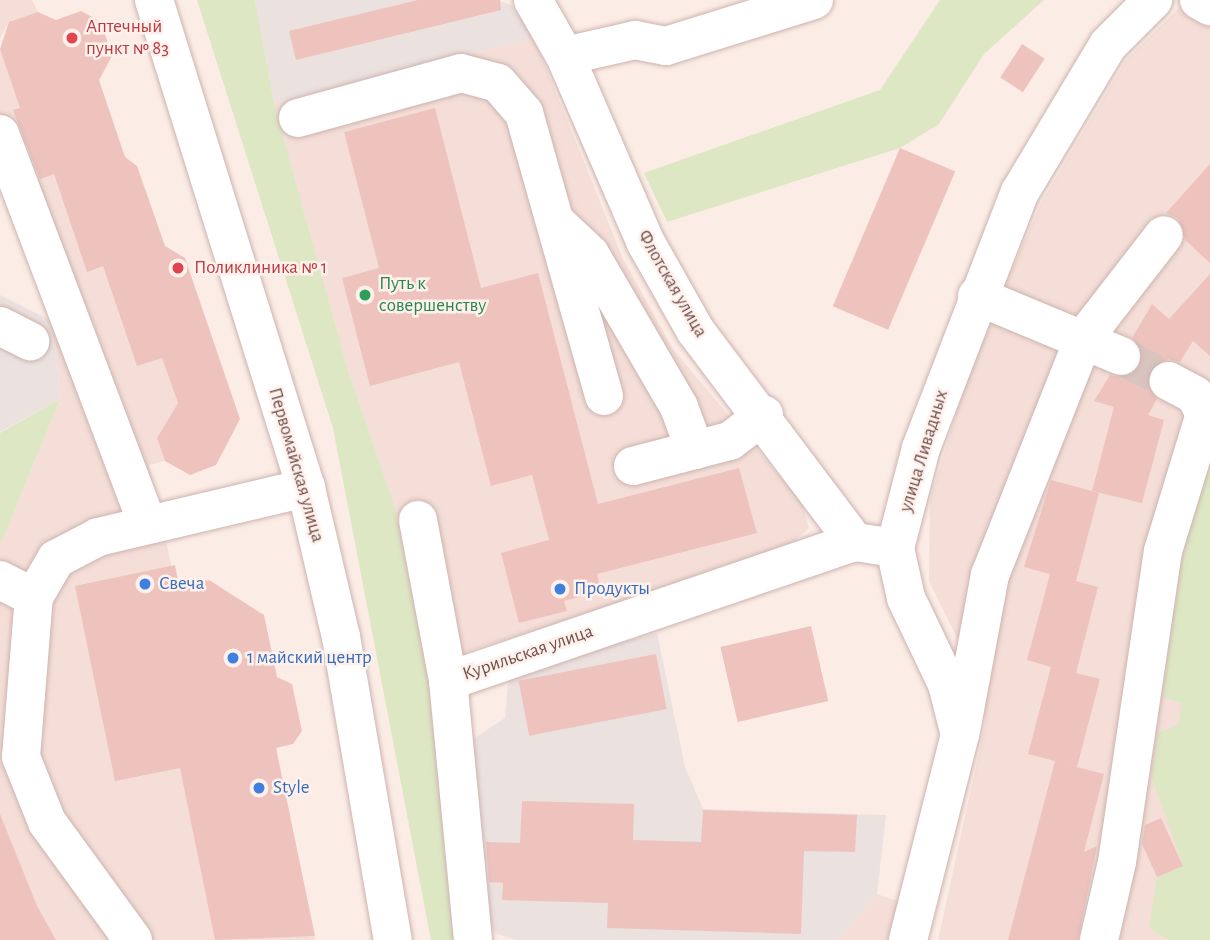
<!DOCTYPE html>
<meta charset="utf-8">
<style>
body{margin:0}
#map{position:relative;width:1210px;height:940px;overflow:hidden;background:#fbece5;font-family:"Alegreya Sans",sans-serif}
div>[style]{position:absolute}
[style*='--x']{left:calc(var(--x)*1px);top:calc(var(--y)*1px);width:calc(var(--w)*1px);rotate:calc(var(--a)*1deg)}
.residential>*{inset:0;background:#f4ded7}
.industrial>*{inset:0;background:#ebe1df}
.green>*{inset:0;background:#dde7c4}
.building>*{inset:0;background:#eec3be;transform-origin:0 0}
.minor-tunnel>*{height:38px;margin-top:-19px;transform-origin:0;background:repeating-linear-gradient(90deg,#d9c4bf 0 38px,transparent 0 57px)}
.roads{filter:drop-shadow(0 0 2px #cdb3af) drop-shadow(0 0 2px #cdb3af)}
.minor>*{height:38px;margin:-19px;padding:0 19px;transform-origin:19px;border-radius:19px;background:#fff}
.dots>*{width:19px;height:19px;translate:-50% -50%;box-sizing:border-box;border:4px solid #fef1eb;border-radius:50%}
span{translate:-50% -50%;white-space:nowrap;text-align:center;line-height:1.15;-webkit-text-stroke:5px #fef1eb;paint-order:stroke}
.health-label{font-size:19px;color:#be3a42}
.left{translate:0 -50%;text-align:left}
.leisure-label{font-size:19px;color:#27864d}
.street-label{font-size:19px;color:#724e4c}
.shop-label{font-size:19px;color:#366cbe}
</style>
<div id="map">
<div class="residential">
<div style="clip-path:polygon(0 0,32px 0,38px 12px,9px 22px,0 38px)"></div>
<div style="clip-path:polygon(1187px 0,1210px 0,1210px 446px,1164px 697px,1182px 703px,1183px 866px,1149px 928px,1168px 940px,938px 940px,986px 721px,965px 654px,929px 581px,930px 500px,973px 359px,1041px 203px,1126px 60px)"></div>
<div style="clip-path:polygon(534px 38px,623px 259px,673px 349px,802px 503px,809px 528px,781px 554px,426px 664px,395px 507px,348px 370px,274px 103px)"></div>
<div style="clip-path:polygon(0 49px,20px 107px,69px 91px,178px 403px,157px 438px,165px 461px,149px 465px,215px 760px,276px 748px,315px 940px,0 940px,0 546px,60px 399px,54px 322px,0 187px)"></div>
<div style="clip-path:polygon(877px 894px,902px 903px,894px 940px,838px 940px)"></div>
</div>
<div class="industrial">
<div style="clip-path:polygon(255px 0,497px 0,511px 5px,534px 38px,274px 103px)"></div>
<div style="clip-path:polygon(0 295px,54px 322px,60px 399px,0 432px)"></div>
<div style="clip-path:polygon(657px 633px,685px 767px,703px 809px,886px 815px,877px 894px,838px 940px,515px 940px,495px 933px,473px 882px,473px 739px,505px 718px,509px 672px)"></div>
</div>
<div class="green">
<div style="clip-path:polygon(197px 0,255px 0,274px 103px,348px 370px,395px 507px,426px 664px,462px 940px,431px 940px,333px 428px)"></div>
<div style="clip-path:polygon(940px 0,1044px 0,984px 54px,939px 124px,900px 148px,667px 222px,644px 173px,880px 90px)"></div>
<div style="clip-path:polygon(60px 399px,0 546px,0 433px)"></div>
<div style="clip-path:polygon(1210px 446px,1210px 940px,1168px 940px,1149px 928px,1157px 877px,1183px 865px,1151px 776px,1158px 733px,1178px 725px,1182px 703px,1163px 697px,1177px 572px)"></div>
</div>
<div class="building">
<div style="clip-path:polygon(418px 0,500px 0,501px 10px,296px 60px,289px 31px)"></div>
<div style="clip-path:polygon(81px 11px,101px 22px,112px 56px,99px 80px,125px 157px,137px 166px,165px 246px,185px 258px,240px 419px,216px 465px,190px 475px,165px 461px,157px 438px,178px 403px,162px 358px,137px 366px,103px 266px,87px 272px,54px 174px,40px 179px,13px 110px,20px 108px,0 49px,9px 22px,38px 12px,56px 20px)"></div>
<div style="left:1022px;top:44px;width:27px;height:40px;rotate:33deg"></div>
<div style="clip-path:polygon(435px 108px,481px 288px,538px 273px,598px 504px,739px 468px,757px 533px,597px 574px,601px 591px,564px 601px,567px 611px,519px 623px,501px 553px,549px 540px,532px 475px,491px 486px,459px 362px,370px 386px,342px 278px,379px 268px,344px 132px)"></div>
<div style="left:900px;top:148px;width:60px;height:172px;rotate:23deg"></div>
<div style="clip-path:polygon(1210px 164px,1210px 263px,1185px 240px,1178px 218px,1166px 213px)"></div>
<div style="clip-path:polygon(1210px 274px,1210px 356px,1193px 341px,1180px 362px,1168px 359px,1150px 371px,1147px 382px,1157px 399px,1148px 415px,1164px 420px,1142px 503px,1092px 491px,1114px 407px,1094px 401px,1110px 375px,1124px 378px,1141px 365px,1143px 353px,1132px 338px,1152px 304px,1169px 319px)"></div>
<div style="clip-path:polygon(1051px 480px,1099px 493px,1076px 581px,1098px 587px,1076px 673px,1100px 679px,1077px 767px,1057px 762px,1104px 774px,1084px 852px,1097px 846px,1078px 940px,1008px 940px,1055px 761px,1028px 754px,1051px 667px,1027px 660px,1050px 574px,1024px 567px)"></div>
<div style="clip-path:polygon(175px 565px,179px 586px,209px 580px,264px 615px,277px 677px,292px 684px,302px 731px,293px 744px,276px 748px,315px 936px,215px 940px,180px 768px,115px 781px,75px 586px)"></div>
<div style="left:811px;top:626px;width:77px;height:93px;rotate:77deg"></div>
<div style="left:656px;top:654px;width:56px;height:140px;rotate:79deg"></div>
<div style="clip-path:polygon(522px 801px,634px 804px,633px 840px,701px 842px,703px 810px,857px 815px,855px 852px,804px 851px,801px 934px,607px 928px,608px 903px,502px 900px,503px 883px,489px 882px,486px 842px,520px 843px)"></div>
<div style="clip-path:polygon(0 814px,37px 906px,56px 940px,0 940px)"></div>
<div style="clip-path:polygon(1161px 818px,1183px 866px,1157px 877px,1142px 844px,1145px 825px)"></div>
</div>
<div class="minor-tunnel">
<div style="--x:1121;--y:356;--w:54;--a:27.5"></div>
</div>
<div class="roads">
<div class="minor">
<div style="--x:154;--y:0;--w:511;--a:72.7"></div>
<div style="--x:306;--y:488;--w:153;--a:76.8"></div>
<div style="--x:341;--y:637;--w:307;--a:80.3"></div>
<div style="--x:533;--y:0;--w:64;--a:60.3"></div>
<div style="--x:565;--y:56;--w:204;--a:66.6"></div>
<div style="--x:646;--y:243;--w:100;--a:60.6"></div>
<div style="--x:695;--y:330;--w:266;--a:53"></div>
<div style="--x:1199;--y:0;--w:13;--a:29"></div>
<div style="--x:565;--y:56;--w:72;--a:-12.9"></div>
<div style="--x:635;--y:40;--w:32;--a:11"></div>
<div style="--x:666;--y:46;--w:155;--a:-17.3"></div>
<div style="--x:298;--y:118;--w:169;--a:-15.4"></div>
<div style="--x:461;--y:73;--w:38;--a:15"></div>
<div style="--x:498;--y:83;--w:40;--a:49"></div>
<div style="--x:524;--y:113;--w:294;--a:74.2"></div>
<div style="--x:0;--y:134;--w:417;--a:69.3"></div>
<div style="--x:556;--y:222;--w:47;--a:43.3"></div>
<div style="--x:590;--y:254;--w:177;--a:59.8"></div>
<div style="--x:679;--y:407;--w:46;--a:69.6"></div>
<div style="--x:977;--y:296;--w:156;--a:22.6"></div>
<div style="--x:0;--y:326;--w:34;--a:27"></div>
<div style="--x:633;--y:466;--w:100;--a:-14.5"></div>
<div style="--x:730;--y:441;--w:43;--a:-37.4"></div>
<div style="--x:418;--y:520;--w:164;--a:79.4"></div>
<div style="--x:0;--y:580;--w:38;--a:27"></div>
<div style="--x:961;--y:731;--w:159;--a:-79.5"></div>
<div style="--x:990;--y:575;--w:255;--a:-68.4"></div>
<div style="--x:1084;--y:338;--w:130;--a:-52.2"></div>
<div style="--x:133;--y:940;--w:146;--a:-126.1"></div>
<div style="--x:47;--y:822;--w:70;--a:-111.8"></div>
<div style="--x:21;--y:757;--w:161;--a:-85.4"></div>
<div style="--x:34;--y:597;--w:44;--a:-59.9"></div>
<div style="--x:56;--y:559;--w:47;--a:-27.6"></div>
<div style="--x:98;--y:537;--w:214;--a:-13.3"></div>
<div style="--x:473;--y:940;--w:260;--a:-95.5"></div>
<div style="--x:448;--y:681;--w:430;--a:-18.9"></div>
<div style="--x:855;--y:542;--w:40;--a:8.5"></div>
<div style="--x:908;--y:940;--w:211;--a:-75.8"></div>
<div style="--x:960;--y:735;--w:53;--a:-104.3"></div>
<div style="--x:947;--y:684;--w:95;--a:-115.5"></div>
<div style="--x:906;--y:598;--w:51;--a:-102.4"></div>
<div style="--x:895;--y:548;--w:103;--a:-75.4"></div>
<div style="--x:921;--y:448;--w:274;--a:-68.9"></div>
<div style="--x:1020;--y:192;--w:171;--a:-59.1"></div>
<div style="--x:1108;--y:45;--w:64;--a:-45"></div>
<div style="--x:1099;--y:940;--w:80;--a:-77"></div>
<div style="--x:1117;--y:862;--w:314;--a:-81.6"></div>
<div style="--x:1163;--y:551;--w:143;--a:-73"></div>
<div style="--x:1205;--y:414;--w:21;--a:-118"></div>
<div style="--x:1195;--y:395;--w:30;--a:-152"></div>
</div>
</div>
<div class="dots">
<div style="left:72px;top:38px;background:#e0444e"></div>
<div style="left:178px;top:268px;background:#e0444e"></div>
<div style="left:365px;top:295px;background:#2e9e5b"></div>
<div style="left:145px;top:584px;background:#3f7fe0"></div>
<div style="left:560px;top:589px;background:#3f7fe0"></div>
<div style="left:233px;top:658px;background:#3f7fe0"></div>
<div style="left:259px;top:788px;background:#3f7fe0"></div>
</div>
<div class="health-label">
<span class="left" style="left:86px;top:38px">Аптечный<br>пункт № 83</span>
<span class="left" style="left:194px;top:268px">Поликлиника № 1</span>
</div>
<div class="leisure-label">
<span class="left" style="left:379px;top:295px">Путь к<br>совершенству</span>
</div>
<div class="street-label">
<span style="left:672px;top:284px;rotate:60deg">Флотская улица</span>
<span style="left:924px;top:451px;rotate:-73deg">улица Ливадных</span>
<span style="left:296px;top:465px;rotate:74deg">Первомайская улица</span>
<span style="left:528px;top:653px;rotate:-19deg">Курильская улица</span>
</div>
<div class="shop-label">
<span class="left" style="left:159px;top:584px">Свеча</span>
<span class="left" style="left:574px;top:589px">Продукты</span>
<span class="left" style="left:247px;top:658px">1 майский центр</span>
<span class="left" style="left:273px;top:788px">Style</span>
</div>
</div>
